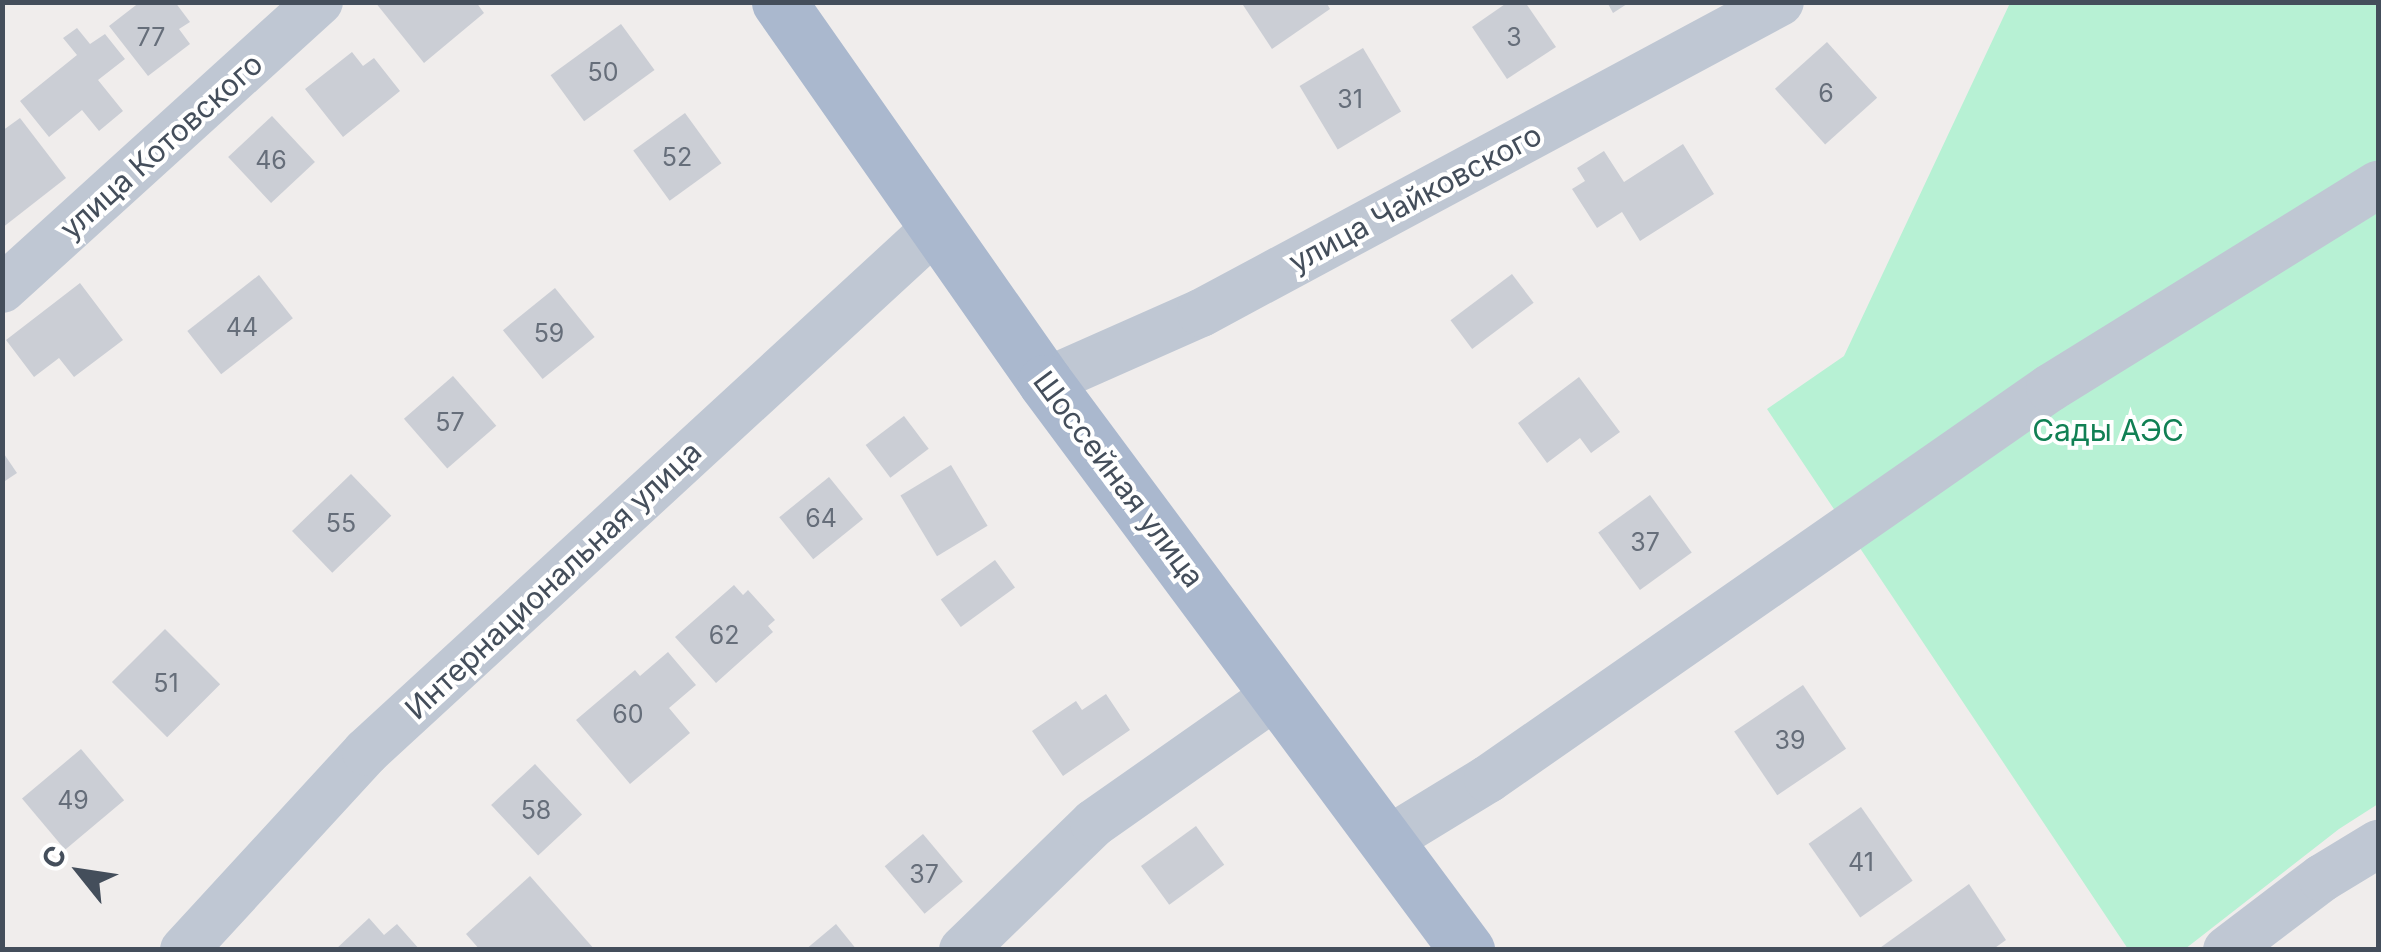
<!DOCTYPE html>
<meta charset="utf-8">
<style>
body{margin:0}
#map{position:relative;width:2381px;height:952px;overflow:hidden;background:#f0edec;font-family:Inter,sans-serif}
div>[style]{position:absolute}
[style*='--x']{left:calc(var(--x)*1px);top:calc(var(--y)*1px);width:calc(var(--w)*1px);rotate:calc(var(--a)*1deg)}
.green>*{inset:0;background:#b7f1d4}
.building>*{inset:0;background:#cbced5;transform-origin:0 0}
.minor>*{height:48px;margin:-24px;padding:0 24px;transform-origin:24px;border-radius:24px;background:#bfc7d3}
.major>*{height:55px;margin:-27.5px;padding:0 27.5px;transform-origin:27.5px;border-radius:27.5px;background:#aab8ce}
span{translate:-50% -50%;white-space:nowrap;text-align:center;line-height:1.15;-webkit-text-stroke:8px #fff;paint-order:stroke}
.number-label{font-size:25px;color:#666e7a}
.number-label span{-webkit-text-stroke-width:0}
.street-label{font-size:30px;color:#444e5b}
.park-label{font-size:30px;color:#118054}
.frame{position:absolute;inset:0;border:5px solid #444e5b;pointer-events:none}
.north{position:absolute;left:30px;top:822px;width:100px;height:100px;-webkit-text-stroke:8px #fff;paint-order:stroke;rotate:300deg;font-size:28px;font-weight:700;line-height:40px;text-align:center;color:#444e5b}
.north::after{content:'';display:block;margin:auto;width:35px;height:45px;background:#444e5b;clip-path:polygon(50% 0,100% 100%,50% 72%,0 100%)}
</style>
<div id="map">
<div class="green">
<div style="clip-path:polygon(2010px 3px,2378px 3px,2378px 804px,2339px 829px,2185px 949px,2128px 949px,1767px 409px,1844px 356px)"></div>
</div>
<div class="building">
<div style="clip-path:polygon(140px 2px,175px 2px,190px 22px,179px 29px,190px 44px,148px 76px,109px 26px)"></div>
<div style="clip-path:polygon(375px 2px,476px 2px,484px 13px,424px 63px)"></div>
<div style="clip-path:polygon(1241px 2px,1326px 2px,1330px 9px,1272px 49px)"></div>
<div style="clip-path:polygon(1508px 2px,1525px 2px,1556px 47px,1507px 79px,1472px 27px)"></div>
<div style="clip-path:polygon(1607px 2px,1630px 2px,1613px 13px)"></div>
<div style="left:621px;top:24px;width:57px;height:87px;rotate:54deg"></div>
<div style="clip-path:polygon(77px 28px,90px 44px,105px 34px,125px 59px,98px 80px,123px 111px,99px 131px,82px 110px,49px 137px,20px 101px,77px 55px,63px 38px)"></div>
<div style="left:1827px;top:42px;width:75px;height:70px;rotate:48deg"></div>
<div style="left:1363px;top:48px;width:74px;height:74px;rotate:59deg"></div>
<div style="clip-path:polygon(352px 52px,363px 66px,374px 58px,400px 91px,343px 137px,305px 89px)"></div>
<div style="left:685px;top:113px;width:62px;height:64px;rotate:54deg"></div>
<div style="left:272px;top:116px;width:63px;height:60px;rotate:47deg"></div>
<div style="clip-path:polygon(20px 118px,66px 178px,2px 228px,2px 131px)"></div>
<div style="clip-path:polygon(1683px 144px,1714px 194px,1640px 241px,1622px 212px,1597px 228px,1572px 189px,1585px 181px,1577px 168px,1604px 151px,1624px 182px)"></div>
<div style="left:1512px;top:274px;width:36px;height:77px;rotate:53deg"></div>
<div style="left:259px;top:275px;width:55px;height:91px;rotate:52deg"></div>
<div style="clip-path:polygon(80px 283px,123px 340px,74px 377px,59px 358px,34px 377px,6px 340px)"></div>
<div style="left:555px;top:288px;width:63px;height:67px;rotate:51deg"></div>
<div style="left:453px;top:376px;width:66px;height:65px;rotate:49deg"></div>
<div style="clip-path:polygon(1579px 377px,1620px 432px,1591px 453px,1580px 438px,1547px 463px,1518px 423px)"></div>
<div style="left:904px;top:416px;width:41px;height:48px;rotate:53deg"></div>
<div style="clip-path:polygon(2px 451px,17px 473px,2px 483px)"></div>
<div style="left:951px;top:465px;width:71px;height:59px;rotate:59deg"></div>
<div style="left:351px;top:474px;width:58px;height:82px;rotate:46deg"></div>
<div style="left:829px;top:477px;width:54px;height:64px;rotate:51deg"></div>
<div style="left:1650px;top:495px;width:71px;height:64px;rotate:54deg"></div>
<div style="left:995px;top:560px;width:34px;height:67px;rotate:54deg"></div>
<div style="clip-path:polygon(734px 585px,743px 595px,748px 590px,775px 620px,768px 626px,773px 632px,716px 683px,675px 637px)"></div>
<div style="left:165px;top:629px;width:78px;height:75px;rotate:45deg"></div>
<div style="clip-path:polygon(668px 652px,696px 685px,669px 708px,690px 733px,630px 784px,576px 720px,635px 670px,640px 676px)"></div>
<div style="left:1803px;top:685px;width:77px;height:83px;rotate:56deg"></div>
<div style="clip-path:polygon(1106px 694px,1130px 730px,1063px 776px,1032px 731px,1076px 701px,1082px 710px)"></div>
<div style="left:81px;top:749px;width:67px;height:77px;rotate:50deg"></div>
<div style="left:535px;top:764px;width:69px;height:60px;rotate:47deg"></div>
<div style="left:1861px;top:807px;width:90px;height:64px;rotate:55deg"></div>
<div style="left:1196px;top:826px;width:48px;height:68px;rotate:54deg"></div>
<div style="left:923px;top:834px;width:62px;height:50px;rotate:50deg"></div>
<div style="clip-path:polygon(530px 876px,595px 950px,480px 950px,466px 934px)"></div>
<div style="clip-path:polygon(1969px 884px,2006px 940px,1992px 950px,1877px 950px)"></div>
<div style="clip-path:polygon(369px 918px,384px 935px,397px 924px,420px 950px,335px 950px)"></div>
<div style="clip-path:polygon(836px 924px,857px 950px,805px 950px)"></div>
</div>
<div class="minor">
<div style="--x:2;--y:289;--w:428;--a:-42.2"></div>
<div style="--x:1045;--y:382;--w:171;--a:-23.9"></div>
<div style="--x:1201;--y:313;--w:657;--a:-28.24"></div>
<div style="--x:1388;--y:840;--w:117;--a:-31.4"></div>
<div style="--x:1488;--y:779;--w:685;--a:-34.83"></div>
<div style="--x:2050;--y:388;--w:386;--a:-31.8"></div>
<div style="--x:184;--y:950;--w:269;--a:-47.4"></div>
<div style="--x:366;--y:752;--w:776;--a:-42.6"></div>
<div style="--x:963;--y:950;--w:182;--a:-44.1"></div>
<div style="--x:1094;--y:823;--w:226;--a:-35.1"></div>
<div style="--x:2227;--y:950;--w:119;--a:-37.2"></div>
<div style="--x:2322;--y:878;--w:66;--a:-31.3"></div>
</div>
<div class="major">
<div style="--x:779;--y:2;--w:464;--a:55"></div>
<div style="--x:1045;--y:382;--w:708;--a:53.39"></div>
</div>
<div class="number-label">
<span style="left:151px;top:37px">77</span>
<span style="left:1514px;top:37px">3</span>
<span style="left:603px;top:72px">50</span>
<span style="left:1826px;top:93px">6</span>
<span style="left:1350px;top:99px">31</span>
<span style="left:677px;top:157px">52</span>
<span style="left:271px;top:160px">46</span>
<span style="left:242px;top:327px">44</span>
<span style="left:549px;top:333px">59</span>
<span style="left:450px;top:422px">57</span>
<span style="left:821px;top:518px">64</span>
<span style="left:341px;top:523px">55</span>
<span style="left:1645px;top:542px">37</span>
<span style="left:724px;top:635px">62</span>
<span style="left:166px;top:683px">51</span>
<span style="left:628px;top:714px">60</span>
<span style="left:1790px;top:740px">39</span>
<span style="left:73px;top:800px">49</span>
<span style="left:536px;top:810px">58</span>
<span style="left:1861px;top:862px">41</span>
<span style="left:924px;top:874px">37</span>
</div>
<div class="street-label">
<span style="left:161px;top:146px;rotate:-42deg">улица Котовского</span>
<span style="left:1415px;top:198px;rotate:-28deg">улица Чайковского</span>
<span style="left:1119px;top:479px;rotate:53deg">Шоссейная улица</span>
<span style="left:553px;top:580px;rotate:-43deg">Интернациональная улица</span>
</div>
<div class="park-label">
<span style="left:2108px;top:430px">Сады АЭС</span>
</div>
<div class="frame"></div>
<div class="north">С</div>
</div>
